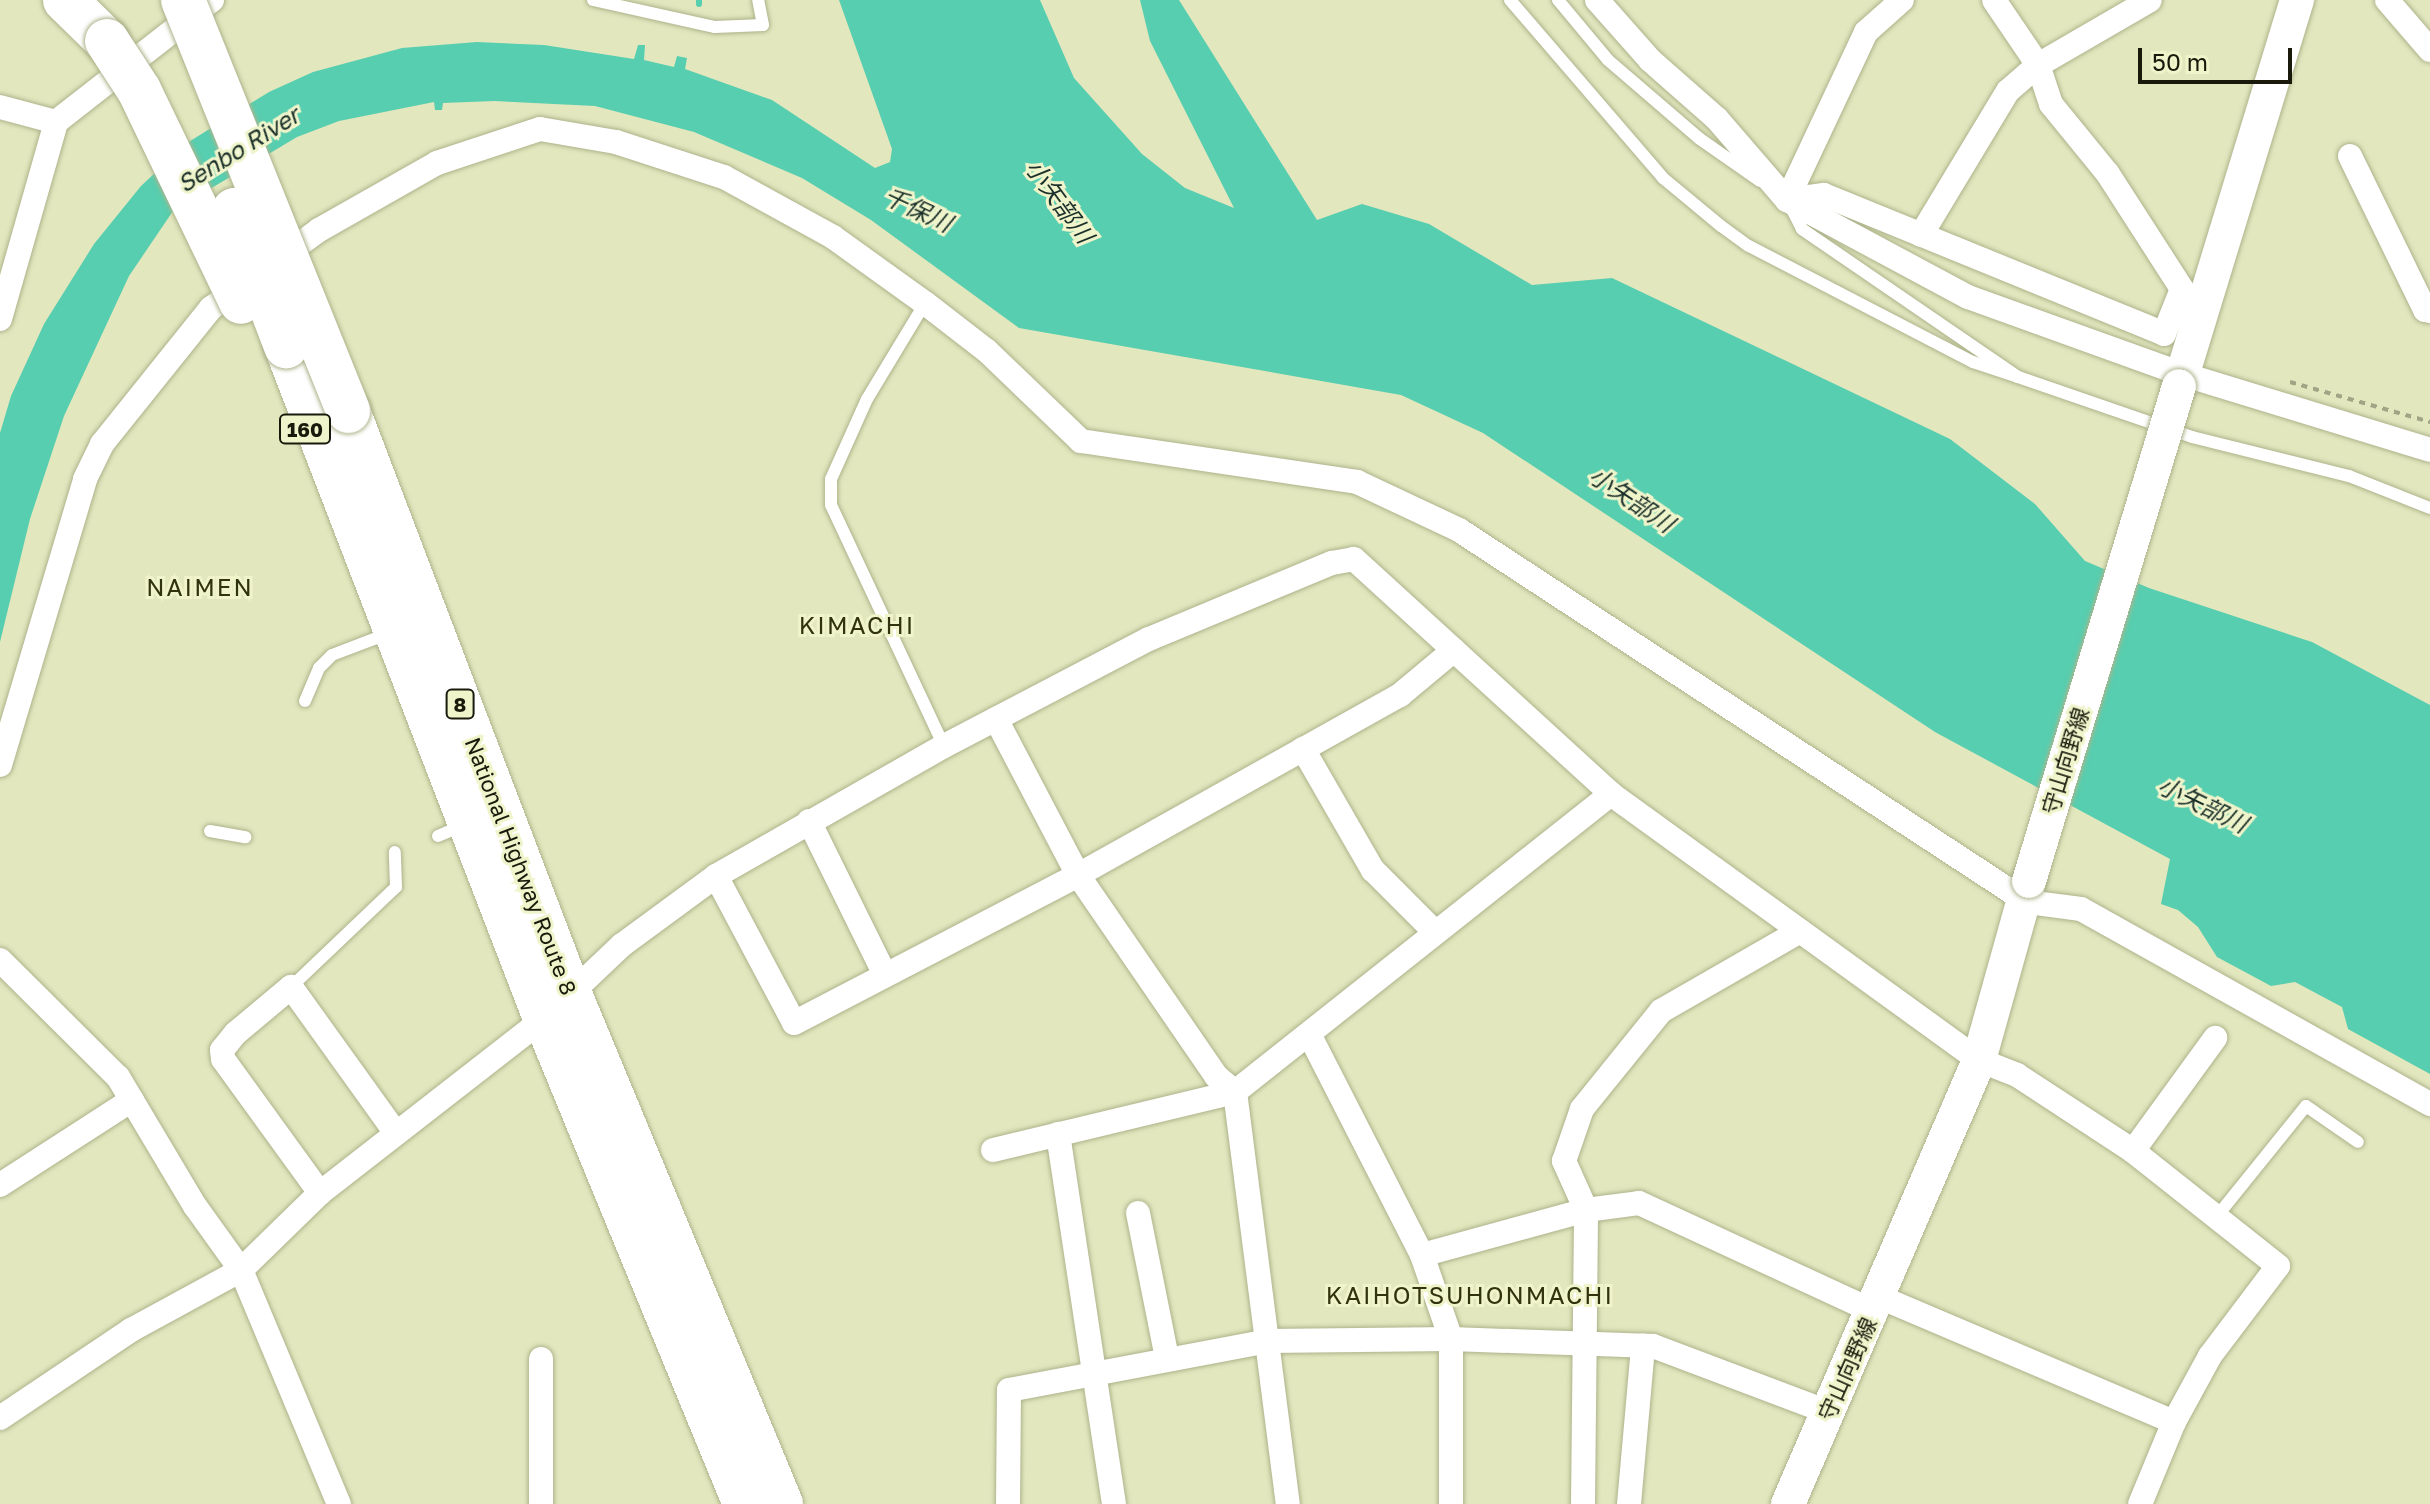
<!DOCTYPE html>
<meta charset="utf-8">
<style>
body{margin:0}
#map{position:relative;width:2430px;height:1504px;overflow:hidden;background:#e2e7be;font-family:"Golos Text","Noto Sans JP",sans-serif}
div>[style]{position:absolute}
[style*='--x']{left:calc(var(--x)*1px);top:calc(var(--y)*1px);width:calc(var(--w)*1px);rotate:calc(var(--a)*1deg)}
.water>*{inset:0;background:#57ceaf}
.stream>*{height:6px;margin:-3px;padding:0 3px;transform-origin:3px;border-radius:3px;background:#57ceaf}
.path>*{height:4px;margin-top:-2px;transform-origin:0;background:repeating-linear-gradient(90deg,#a2a585 0 6px,transparent 0 12px)}
.roads{filter:drop-shadow(0 0 2px #aeb38b) drop-shadow(0 0 2px #aeb38b)}
.lane>*{height:12px;margin:-6px;padding:0 6px;transform-origin:6px;border-radius:6px;background:#fff}
.street>*{height:24px;margin:-12px;padding:0 12px;transform-origin:12px;border-radius:12px;background:#fff}
.secondary>*{height:34px;margin:-17px;padding:0 17px;transform-origin:17px;border-radius:17px;background:#fff}
.highway>*{height:44px;margin:-22px;padding:0 22px;transform-origin:22px;border-radius:22px;background:#fff}
.bridges{filter:drop-shadow(0 0 2px #aeb38b) drop-shadow(0 0 2px #aeb38b)}
.secondary-bridge>*{height:34px;margin:-17px;padding:0 17px;transform-origin:17px;border-radius:17px;background:#fff}
.highway-bridge>*{height:44px;margin:-22px;padding:0 22px;transform-origin:22px;border-radius:22px;background:#fff}
span{translate:-50% -50%;white-space:nowrap;text-align:center;line-height:1.15;-webkit-text-stroke:6px #eff4cb;paint-order:stroke}
.shield-label span{padding:2px 6px;background:#eff4cb;border:2px solid;border-radius:6px;-webkit-text-stroke-width:0}
.shield-label{font-size:20px;color:#191a0b;font-weight:700}
.street-label{font-size:22px;color:#191a0b}
.water-label{font-size:24px;color:#1b302a;font-style:italic}
.neighbourhood-label{font-size:24px;color:#30330e;letter-spacing:2px}
.scale{position:absolute;left:2138px;top:48px;width:154px;height:36px;box-sizing:border-box;border:4px solid #191a0b;border-top:0;padding-left:10px;font-size:24px;line-height:28px;white-space:nowrap;color:#191a0b;-webkit-text-stroke:6px #eff4cb;paint-order:stroke}
</style>
<div id="map">
<div class="water">
<div style="clip-path:polygon(839px 0,1040px 0,1074px 78px,1142px 154px,1185px 188px,1234px 208px,1150px 41px,1140px 0,1179px 0,1317px 220px,1362px 204px,1429px 224px,1532px 285px,1612px 278px,1950px 439px,2035px 504px,2085px 561px,2149px 588px,2312px 642px,2430px 705px,2430px 1074px,2348px 1029px,2342px 1007px,2295px 982px,2271px 986px,2217px 957px,2198px 927px,2178px 910px,2161px 904px,2170px 859px,1935px 732px,1483px 433px,1401px 395px,1019px 328px,871px 220px,802px 178px,694px 132px,595px 106px,494px 101px,443px 103px,442px 110px,435px 110px,434px 102px,339px 121px,297px 137px,173px 211px,129px 276px,64px 416px,30px 519px,0 642px,0 433px,11px 396px,44px 324px,94px 244px,141px 186px,187px 143px,269px 92px,313px 72px,402px 48px,477px 42px,544px 45px,634px 59px,638px 45px,645px 45px,644px 60px,674px 67px,677px 56px,687px 58px,685px 69px,772px 100px,875px 168px,890px 162px,892px 149px)"></div>
</div>
<div class="stream">
<div style="--x:699;--y:0;--w:4;--a:90"></div>
</div>
<div class="path">
<div style="--x:2290;--y:382;--w:146;--a:15.9"></div>
</div>
<div class="roads">
<div class="lane">
<div style="--x:593;--y:0;--w:125;--a:12.5"></div>
<div style="--x:715;--y:27;--w:48;--a:-2.4"></div>
<div style="--x:763;--y:25;--w:25;--a:-101"></div>
<div style="--x:1510;--y:0;--w:235;--a:49.3"></div>
<div style="--x:1663;--y:178;--w:75;--a:39.6"></div>
<div style="--x:1721;--y:226;--w:34;--a:36"></div>
<div style="--x:1749;--y:246;--w:252;--a:27.4"></div>
<div style="--x:1973;--y:362;--w:47;--a:18.4"></div>
<div style="--x:2018;--y:377;--w:262;--a:-145.6"></div>
<div style="--x:1802;--y:229;--w:27;--a:-117"></div>
<div style="--x:1558;--y:0;--w:78;--a:50.2"></div>
<div style="--x:1608;--y:60;--w:121;--a:40.7"></div>
<div style="--x:1700;--y:139;--w:73;--a:35"></div>
<div style="--x:925;--y:303;--w:112;--a:121.1"></div>
<div style="--x:867;--y:399;--w:88;--a:114.2"></div>
<div style="--x:831;--y:479;--w:26;--a:90"></div>
<div style="--x:831;--y:505;--w:266;--a:64.9"></div>
<div style="--x:2018;--y:377;--w:184;--a:19"></div>
<div style="--x:2192;--y:437;--w:162;--a:14"></div>
<div style="--x:2349;--y:476;--w:87;--a:21.6"></div>
<div style="--x:305;--y:701;--w:36;--a:-67"></div>
<div style="--x:319;--y:668;--w:18;--a:-45"></div>
<div style="--x:332;--y:655;--w:62;--a:-20.8"></div>
<div style="--x:210;--y:831;--w:36;--a:10"></div>
<div style="--x:438;--y:836;--w:28;--a:-23"></div>
<div style="--x:291;--y:987;--w:145;--a:-43.6"></div>
<div style="--x:396;--y:887;--w:35;--a:-92"></div>
<div style="--x:2218;--y:1215;--w:140;--a:-51.1"></div>
<div style="--x:2306;--y:1106;--w:63;--a:34.7"></div>
</div>
<div class="street">
<div style="--x:1597;--y:0;--w:80;--a:48.5"></div>
<div style="--x:1650;--y:60;--w:89;--a:41.4"></div>
<div style="--x:1717;--y:119;--w:107;--a:49.2"></div>
<div style="--x:1787;--y:200;--w:205;--a:28.2"></div>
<div style="--x:1968;--y:297;--w:227;--a:19.8"></div>
<div style="--x:2182;--y:374;--w:259;--a:17"></div>
<div style="--x:2387;--y:0;--w:66;--a:49.3"></div>
<div style="--x:0;--y:107;--w:58;--a:15"></div>
<div style="--x:2350;--y:156;--w:171;--a:64"></div>
<div style="--x:2425;--y:310;--w:5;--a:11"></div>
<div style="--x:1787;--y:200;--w:37;--a:-8"></div>
<div style="--x:1824;--y:195;--w:367;--a:22.2"></div>
<div style="--x:2164;--y:334;--w:48;--a:-68.2"></div>
<div style="--x:2182;--y:289;--w:137;--a:-122.8"></div>
<div style="--x:2108;--y:174;--w:90;--a:-129.2"></div>
<div style="--x:2051;--y:104;--w:41;--a:-108.4"></div>
<div style="--x:2038;--y:65;--w:78;--a:-124.1"></div>
<div style="--x:1787;--y:200;--w:186;--a:-64.8"></div>
<div style="--x:1866;--y:32;--w:48;--a:-41.6"></div>
<div style="--x:1921;--y:235;--w:168;--a:-58.9"></div>
<div style="--x:2008;--y:91;--w:40;--a:-41"></div>
<div style="--x:2038;--y:65;--w:129;--a:-30.1"></div>
<div style="--x:278;--y:260;--w:51;--a:-36.2"></div>
<div style="--x:319;--y:230;--w:136;--a:-29.6"></div>
<div style="--x:437;--y:163;--w:108;--a:-18.3"></div>
<div style="--x:540;--y:129;--w:77;--a:9.7"></div>
<div style="--x:616;--y:142;--w:114;--a:18"></div>
<div style="--x:724;--y:177;--w:124;--a:28.8"></div>
<div style="--x:833;--y:237;--w:113;--a:35.7"></div>
<div style="--x:925;--y:303;--w:78;--a:37.7"></div>
<div style="--x:987;--y:351;--w:130;--a:43.8"></div>
<div style="--x:1081;--y:441;--w:279;--a:8.4"></div>
<div style="--x:1357;--y:482;--w:113;--a:25.2"></div>
<div style="--x:1459;--y:530;--w:679;--a:33.22"></div>
<div style="--x:2027;--y:902;--w:54;--a:7.4"></div>
<div style="--x:2081;--y:909;--w:400;--a:29.2"></div>
<div style="--x:0;--y:319;--w:205;--a:-74.1"></div>
<div style="--x:56;--y:122;--w:198;--a:-38"></div>
<div style="--x:996;--y:719;--w:176;--a:62.3"></div>
<div style="--x:1078;--y:875;--w:244;--a:55.5"></div>
<div style="--x:1216;--y:1076;--w:25;--a:40"></div>
<div style="--x:1235;--y:1092;--w:415;--a:82.7"></div>
<div style="--x:1303;--y:749;--w:140;--a:60"></div>
<div style="--x:1373;--y:870;--w:88;--a:45"></div>
<div style="--x:0;--y:765;--w:298;--a:-73.4"></div>
<div style="--x:85;--y:479;--w:39;--a:-64"></div>
<div style="--x:102;--y:444;--w:174;--a:-51.3"></div>
<div style="--x:211;--y:308;--w:38;--a:-35"></div>
<div style="--x:809;--y:821;--w:172;--a:63.7"></div>
<div style="--x:716;--y:876;--w:166;--a:62"></div>
<div style="--x:794;--y:1023;--w:320;--a:-27.5"></div>
<div style="--x:1078;--y:875;--w:369;--a:-29.2"></div>
<div style="--x:1400;--y:695;--w:70;--a:-39.8"></div>
<div style="--x:0;--y:960;--w:166;--a:44.8"></div>
<div style="--x:118;--y:1077;--w:150;--a:59.2"></div>
<div style="--x:195;--y:1206;--w:79;--a:54.3"></div>
<div style="--x:241;--y:1270;--w:254;--a:67.3"></div>
<div style="--x:1310;--y:1036;--w:246;--a:62.9"></div>
<div style="--x:1422;--y:1255;--w:89;--a:71"></div>
<div style="--x:1451;--y:1339;--w:165;--a:90"></div>
<div style="--x:1058;--y:1134;--w:374;--a:81.4"></div>
<div style="--x:993;--y:1150;--w:249;--a:-13.5"></div>
<div style="--x:1235;--y:1092;--w:480;--a:-38.4"></div>
<div style="--x:2133;--y:1151;--w:140;--a:-54"></div>
<div style="--x:0;--y:1185;--w:157;--a:-32.8"></div>
<div style="--x:320;--y:1193;--w:165;--a:-125.9"></div>
<div style="--x:223;--y:1059;--w:9;--a:-96"></div>
<div style="--x:222;--y:1050;--w:22;--a:-51"></div>
<div style="--x:236;--y:1033;--w:72;--a:-39.9"></div>
<div style="--x:291;--y:987;--w:180;--a:54.3"></div>
<div style="--x:1138;--y:1213;--w:148;--a:78.7"></div>
<div style="--x:1422;--y:1255;--w:170;--a:-15.3"></div>
<div style="--x:1586;--y:1210;--w:53;--a:-7.5"></div>
<div style="--x:1639;--y:1203;--w:258;--a:24.8"></div>
<div style="--x:0;--y:1418;--w:158;--a:-33.9"></div>
<div style="--x:131;--y:1330;--w:125;--a:-28.6"></div>
<div style="--x:241;--y:1270;--w:110;--a:-44.3"></div>
<div style="--x:320;--y:1193;--w:285;--a:-37.9"></div>
<div style="--x:545;--y:1018;--w:106;--a:-43.5"></div>
<div style="--x:622;--y:945;--w:117;--a:-36.3"></div>
<div style="--x:716;--y:876;--w:262;--a:-29.7"></div>
<div style="--x:944;--y:746;--w:231;--a:-27.6"></div>
<div style="--x:1149;--y:639;--w:198;--a:-22.6"></div>
<div style="--x:1332;--y:563;--w:22;--a:-10"></div>
<div style="--x:1354;--y:559;--w:348;--a:42.4"></div>
<div style="--x:1611;--y:794;--w:454;--a:35.9"></div>
<div style="--x:1979;--y:1060;--w:41;--a:21.5"></div>
<div style="--x:2017;--y:1075;--w:139;--a:33.2"></div>
<div style="--x:2133;--y:1151;--w:185;--a:38.4"></div>
<div style="--x:2278;--y:1266;--w:113;--a:127.1"></div>
<div style="--x:2210;--y:1356;--w:75;--a:118.6"></div>
<div style="--x:2174;--y:1422;--w:320;--a:-157"></div>
<div style="--x:541;--y:1504;--w:145;--a:-90"></div>
<div style="--x:1008;--y:1504;--w:114;--a:-89.5"></div>
<div style="--x:1009;--y:1390;--w:264;--a:-10.7"></div>
<div style="--x:1268;--y:1341;--w:183;--a:-0.6"></div>
<div style="--x:1451;--y:1339;--w:202;--a:2"></div>
<div style="--x:1653;--y:1346;--w:187;--a:20.7"></div>
<div style="--x:1583;--y:1504;--w:294;--a:-89.4"></div>
<div style="--x:1586;--y:1210;--w:54;--a:-114.2"></div>
<div style="--x:1564;--y:1161;--w:55;--a:-70.9"></div>
<div style="--x:1582;--y:1109;--w:126;--a:-51.1"></div>
<div style="--x:1661;--y:1011;--w:160;--a:-29.9"></div>
<div style="--x:1629;--y:1504;--w:159;--a:-84.9"></div>
<div style="--x:2140;--y:1504;--w:89;--a:-67.5"></div>
</div>
<div class="secondary">
<div style="--x:2179;--y:386;--w:404;--a:-73"></div>
<div style="--x:1788;--y:1504;--w:483;--a:-66.7"></div>
<div style="--x:1979;--y:1060;--w:186;--a:-74.4"></div>
</div>
<div class="highway">
<div style="--x:65;--y:0;--w:59;--a:44.3"></div>
<div style="--x:286;--y:346;--w:720;--a:68.92"></div>
<div style="--x:545;--y:1018;--w:526;--a:67.63"></div>
<div style="--x:348;--y:411;--w:627;--a:69.17"></div>
<div style="--x:571;--y:997;--w:549;--a:67.5"></div>
</div>
</div>
<div class="bridges">
<div class="secondary-bridge">
<div style="--x:2029;--y:881;--w:517;--a:-73.14"></div>
</div>
<div class="highway-bridge">
<div style="--x:183;--y:0;--w:443;--a:68.1"></div>
<div style="--x:107;--y:41;--w:59;--a:56.9"></div>
<div style="--x:139;--y:90;--w:235;--a:64.3"></div>
<div style="--x:234;--y:210;--w:146;--a:69.1"></div>
</div>
</div>
<div class="shield-label">
<span style="left:305px;top:429px">160</span>
<span style="left:460px;top:704px">8</span>
</div>
<div class="street-label">
<span style="left:2065px;top:761px;rotate:-73deg">守山向野線</span>
<span style="left:521px;top:866px;rotate:69deg">National Highway Route 8</span>
<span style="left:1847px;top:1369px;rotate:-66deg">守山向野線</span>
</div>
<div class="water-label">
<span style="left:238px;top:149px;rotate:-32deg">Senbo River</span>
<span style="left:1060px;top:201px;rotate:54deg">小矢部川</span>
<span style="left:918px;top:209px;rotate:25deg">千保川</span>
<span style="left:1632px;top:499px;rotate:34deg">小矢部川</span>
<span style="left:2203px;top:804px;rotate:26deg">小矢部川</span>
</div>
<div class="neighbourhood-label">
<span style="left:200px;top:587px">NAIMEN</span>
<span style="left:857px;top:625px">KIMACHI</span>
<span style="left:1470px;top:1295px">KAIHOTSUHONMACHI</span>
</div>
<div class="scale">50 m</div>
</div>
